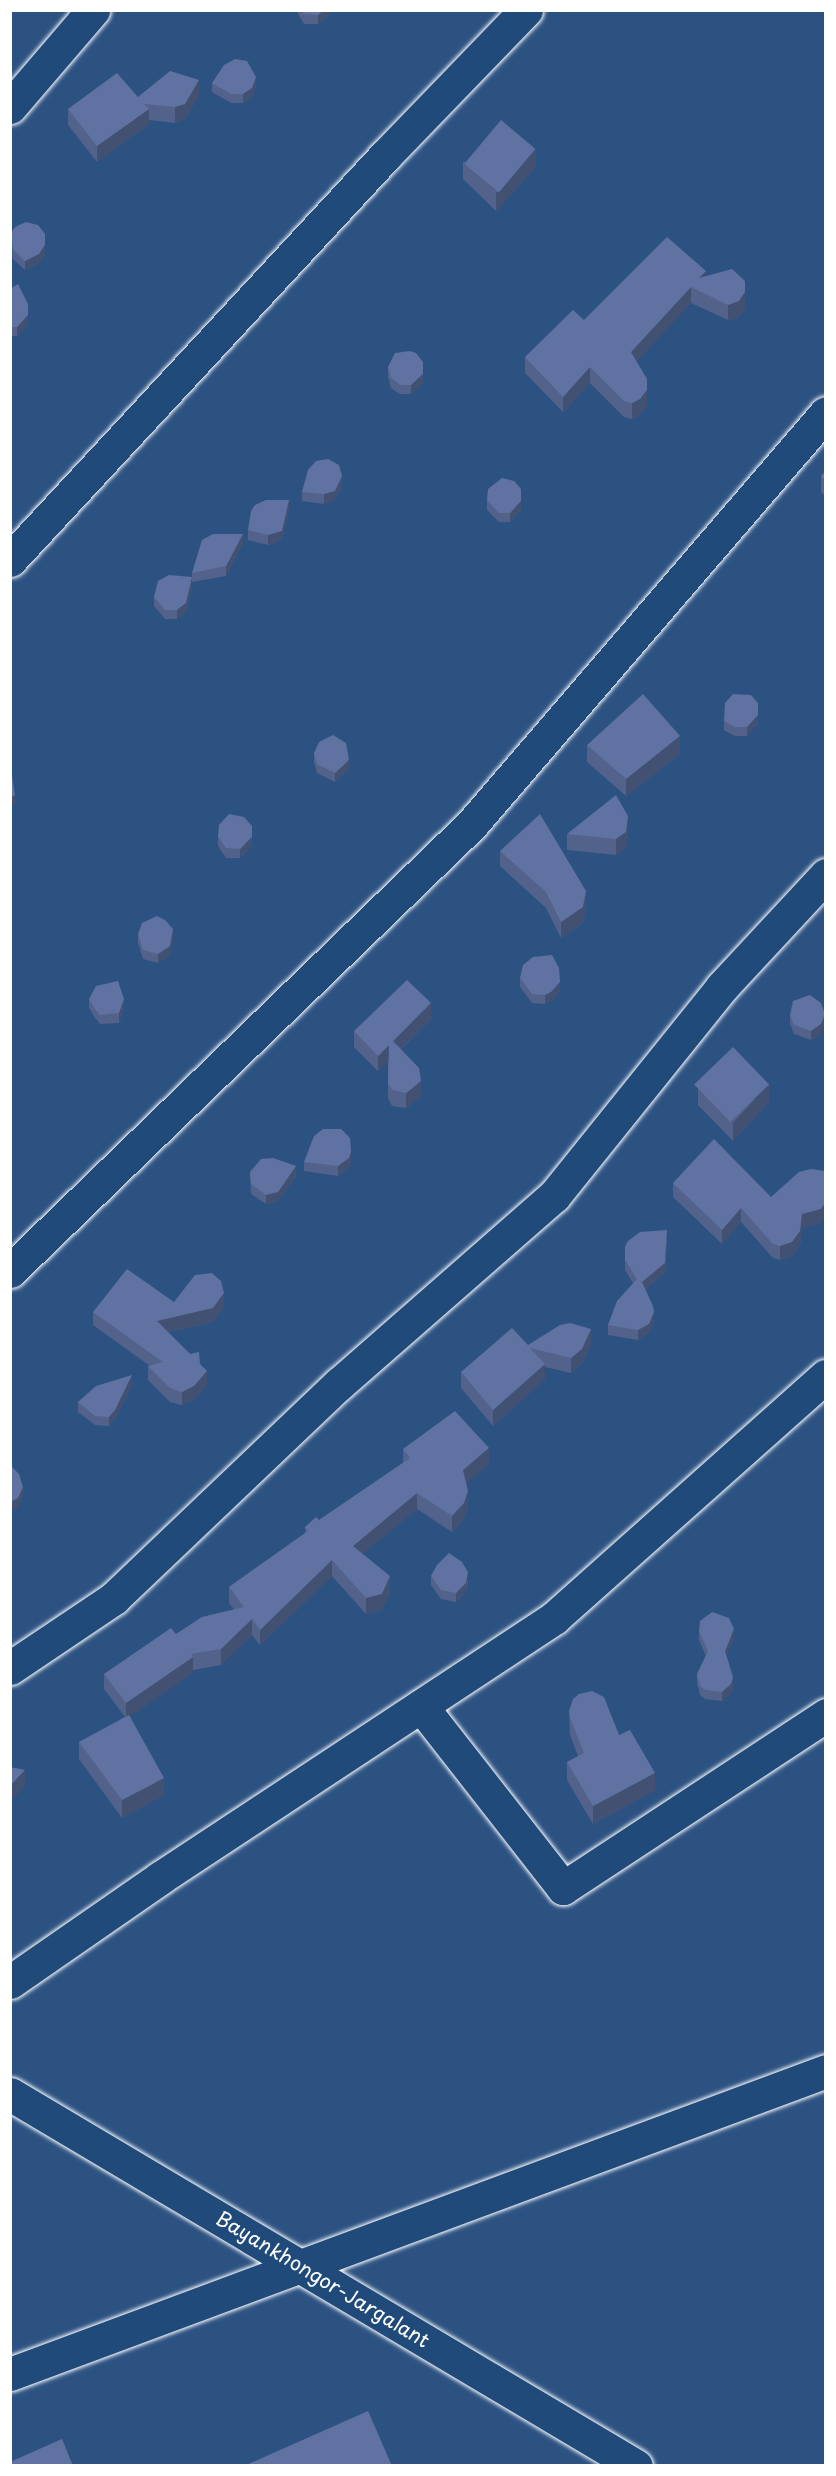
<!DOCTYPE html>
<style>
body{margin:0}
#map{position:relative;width:836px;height:2476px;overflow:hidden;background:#2c5282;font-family:"Playpen Sans",sans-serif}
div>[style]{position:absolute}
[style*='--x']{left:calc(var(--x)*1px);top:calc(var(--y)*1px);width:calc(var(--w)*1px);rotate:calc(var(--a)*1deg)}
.roads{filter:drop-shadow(0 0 2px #fff) drop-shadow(0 0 2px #fff)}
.minor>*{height:33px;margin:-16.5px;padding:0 16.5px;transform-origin:16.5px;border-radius:16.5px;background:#1f4a7a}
.wall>*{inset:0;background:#52628a}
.shaded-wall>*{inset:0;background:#425071}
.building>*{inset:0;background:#5f72a1;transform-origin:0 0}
span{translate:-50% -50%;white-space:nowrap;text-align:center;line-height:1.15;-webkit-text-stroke:5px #1f4a7a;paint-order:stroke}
.street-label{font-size:20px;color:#fff}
.frame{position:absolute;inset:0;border:12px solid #fff;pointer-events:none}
</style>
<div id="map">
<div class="roads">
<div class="minor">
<div style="--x:10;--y:107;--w:128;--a:-49.4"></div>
<div style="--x:10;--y:560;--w:551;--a:-47.13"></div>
<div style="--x:385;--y:156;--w:203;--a:-46"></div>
<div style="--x:10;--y:1271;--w:643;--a:-44.05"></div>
<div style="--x:472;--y:824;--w:542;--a:-49.26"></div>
<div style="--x:10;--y:1668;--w:125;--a:-33.9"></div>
<div style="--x:114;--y:1598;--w:311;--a:-43.6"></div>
<div style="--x:339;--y:1384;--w:286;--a:-41.2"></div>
<div style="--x:554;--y:1196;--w:268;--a:-51.2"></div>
<div style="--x:722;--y:987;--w:153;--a:-47.1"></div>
<div style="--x:421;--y:1706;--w:231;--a:52"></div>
<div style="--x:563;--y:1888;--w:315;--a:-33.3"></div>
<div style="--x:10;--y:1982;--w:183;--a:-34.7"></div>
<div style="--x:160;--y:1878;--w:472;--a:-33.4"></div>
<div style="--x:554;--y:1618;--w:364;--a:-41.7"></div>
<div style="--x:10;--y:2094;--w:728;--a:30.72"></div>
<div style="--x:10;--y:2374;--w:870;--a:-20.37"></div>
</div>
</div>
<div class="wall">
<div style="clip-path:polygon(296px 10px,330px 10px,328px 17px,318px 24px,304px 24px)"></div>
<div style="clip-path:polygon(212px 83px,256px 86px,252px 97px,243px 103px,231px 103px,212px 92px)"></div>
<div style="clip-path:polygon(199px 95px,185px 119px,175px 123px,149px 120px,149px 124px,97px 162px,68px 125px,68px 109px,138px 97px)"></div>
<div style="clip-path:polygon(463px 162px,536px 166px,496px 211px,463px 179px)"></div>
<div style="clip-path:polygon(11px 233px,45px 255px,39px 263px,25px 270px,13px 259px)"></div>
<div style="clip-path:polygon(706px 276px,745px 308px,739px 317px,728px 320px,691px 303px,636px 361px,647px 405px,640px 415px,632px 419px,624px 417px,590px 383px,563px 412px,525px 373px,525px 357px,584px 320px)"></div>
<div style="clip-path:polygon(10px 289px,28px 324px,17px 336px,10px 336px)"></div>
<div style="clip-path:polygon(388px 367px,423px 383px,411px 394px,400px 394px,391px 388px,388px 377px)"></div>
<div style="clip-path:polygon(825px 472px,825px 496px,821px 492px,821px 476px)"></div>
<div style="clip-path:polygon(342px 486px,335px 500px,324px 504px,302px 501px,302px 492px)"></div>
<div style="clip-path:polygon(487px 500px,521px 510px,510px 522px,499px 522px,487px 510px)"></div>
<div style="clip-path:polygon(289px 509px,282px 540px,268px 545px,248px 540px,248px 530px)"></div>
<div style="clip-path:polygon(243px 543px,226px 576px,192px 582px,192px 573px)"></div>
<div style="clip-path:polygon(192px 586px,186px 612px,177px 619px,165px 619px,154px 606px,154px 597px)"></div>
<div style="clip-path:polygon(724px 721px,758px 724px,747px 736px,735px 736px,724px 730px)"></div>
<div style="clip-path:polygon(587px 745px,680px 754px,626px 796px,587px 762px)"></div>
<div style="clip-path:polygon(314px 753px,349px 769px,335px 782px,317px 773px,314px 762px)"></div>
<div style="clip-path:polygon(628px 831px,626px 848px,616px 855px,567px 850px,567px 834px)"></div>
<div style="clip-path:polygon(218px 837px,252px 846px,240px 858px,226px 858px,218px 846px)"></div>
<div style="clip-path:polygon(500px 851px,586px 907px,583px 923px,561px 938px,546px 908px,500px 866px)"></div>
<div style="clip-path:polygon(138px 934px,173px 938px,170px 955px,158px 963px,143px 959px,138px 943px)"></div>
<div style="clip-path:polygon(520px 978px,560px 991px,551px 1001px,545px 1004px,532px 1003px,520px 987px)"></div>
<div style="clip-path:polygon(89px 999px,124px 1008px,119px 1023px,100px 1024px,95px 1018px,89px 1008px)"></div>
<div style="clip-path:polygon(790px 1015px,825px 1023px,821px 1034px,811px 1040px,794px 1034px,790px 1024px)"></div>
<div style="clip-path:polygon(431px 1019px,401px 1049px,421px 1096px,406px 1108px,392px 1106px,388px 1098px,388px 1061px,378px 1071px,354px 1047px,354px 1031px)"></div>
<div style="clip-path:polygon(698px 1088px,769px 1102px,733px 1141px,698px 1105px)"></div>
<div style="clip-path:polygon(351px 1161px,349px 1167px,338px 1176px,304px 1171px,304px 1162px)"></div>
<div style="clip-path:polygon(250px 1172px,296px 1176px,278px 1201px,266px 1204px,251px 1194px)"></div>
<div style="clip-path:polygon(673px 1183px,771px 1197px,821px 1223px,802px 1228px,800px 1245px,792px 1256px,780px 1260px,773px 1258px,741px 1222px,722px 1244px,673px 1197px)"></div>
<div style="clip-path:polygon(667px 1239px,665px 1272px,645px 1289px,654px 1321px,649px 1333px,638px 1340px,608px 1335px,608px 1325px,633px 1283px,625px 1270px,625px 1247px)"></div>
<div style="clip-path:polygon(174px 1302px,224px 1307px,213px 1322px,168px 1332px,200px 1364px,207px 1385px,194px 1400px,182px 1405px,170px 1402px,148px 1380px,148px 1366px,150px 1366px,93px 1325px,93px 1312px)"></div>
<div style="clip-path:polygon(591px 1344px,582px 1364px,571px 1373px,545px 1367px,545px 1379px,493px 1426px,461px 1388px,461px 1372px,528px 1345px)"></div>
<div style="clip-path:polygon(132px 1385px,115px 1419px,109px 1426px,95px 1425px,78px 1412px,78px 1402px)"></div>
<div style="clip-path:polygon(403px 1449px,489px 1464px,466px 1483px,468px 1507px,464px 1519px,452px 1532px,417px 1509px,362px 1554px,390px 1592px,382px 1610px,366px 1614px,332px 1576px,260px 1645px,252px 1635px,221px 1665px,193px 1670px,193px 1673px,130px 1716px,164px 1795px,122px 1818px,79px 1759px,79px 1742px,125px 1717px,104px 1689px,104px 1674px,176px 1634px,234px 1610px,229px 1603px,229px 1587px,305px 1533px,305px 1527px,319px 1520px,403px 1463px)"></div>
<div style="clip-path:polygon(431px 1576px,468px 1581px,466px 1592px,456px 1602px,441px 1599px,431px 1585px)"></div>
<div style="clip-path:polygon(699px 1631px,734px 1638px,726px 1656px,733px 1687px,731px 1693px,722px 1701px,705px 1699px,700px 1695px,697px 1683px,697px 1674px,706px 1656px,699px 1640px)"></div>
<div style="clip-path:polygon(569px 1711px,619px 1735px,655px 1790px,593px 1824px,567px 1780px,567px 1762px,578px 1756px,570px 1735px)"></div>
</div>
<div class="shaded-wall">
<div style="clip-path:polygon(324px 10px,330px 10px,328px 17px,318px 24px,318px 15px)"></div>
<div style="clip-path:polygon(256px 77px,256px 86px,252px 97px,243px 103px,243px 94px)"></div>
<div style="clip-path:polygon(199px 80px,199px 95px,185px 119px,175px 123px,175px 107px)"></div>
<div style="clip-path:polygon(149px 109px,149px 124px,97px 162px,97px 146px)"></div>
<div style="clip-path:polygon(536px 149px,536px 166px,496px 211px,496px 193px)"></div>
<div style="clip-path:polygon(45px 245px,45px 255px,39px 263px,25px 270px,25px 261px)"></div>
<div style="clip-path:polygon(706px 271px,706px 287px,699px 278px)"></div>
<div style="clip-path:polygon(691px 287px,691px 303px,631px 368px,631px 352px)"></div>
<div style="clip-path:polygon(745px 292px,745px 308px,739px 317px,728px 320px,728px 305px)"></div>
<div style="clip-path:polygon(28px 315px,28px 324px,17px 336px,17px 327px)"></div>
<div style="clip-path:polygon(590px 367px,590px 383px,563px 412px,563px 397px)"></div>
<div style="clip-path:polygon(423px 374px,423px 383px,411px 394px,411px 385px)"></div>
<div style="clip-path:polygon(647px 390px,647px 405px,640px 415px,632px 419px,632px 403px)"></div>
<div style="clip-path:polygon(342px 476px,342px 486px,335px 500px,324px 504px,324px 494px)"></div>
<div style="clip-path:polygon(289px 500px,289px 509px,282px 540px,268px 545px,268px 535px)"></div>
<div style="clip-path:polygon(521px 501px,521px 510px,510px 522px,510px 513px)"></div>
<div style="clip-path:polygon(243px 534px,243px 543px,226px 576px,226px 566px)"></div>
<div style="clip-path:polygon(192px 577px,192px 586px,186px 612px,177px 619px,177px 610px)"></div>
<div style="clip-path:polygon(758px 715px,758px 724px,747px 736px,747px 727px)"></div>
<div style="clip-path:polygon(680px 736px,680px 754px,626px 796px,626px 779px)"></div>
<div style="clip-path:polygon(349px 760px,349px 769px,335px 782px,335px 773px)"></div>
<div style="clip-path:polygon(15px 795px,15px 804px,10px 807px,10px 798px)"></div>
<div style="clip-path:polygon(628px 816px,628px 831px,626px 848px,616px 855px,616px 839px)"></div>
<div style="clip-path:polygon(252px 837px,252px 846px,240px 858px,240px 849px)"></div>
<div style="clip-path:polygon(586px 891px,586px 907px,583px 923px,561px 938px,561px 922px)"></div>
<div style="clip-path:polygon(173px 929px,173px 938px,170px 955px,158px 963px,158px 954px)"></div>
<div style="clip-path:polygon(560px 982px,560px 991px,551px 1001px,545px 1004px,545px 995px)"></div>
<div style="clip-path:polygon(124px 999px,124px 1008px,119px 1023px,119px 1013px)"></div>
<div style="clip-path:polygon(431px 1003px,431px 1019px,393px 1056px,393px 1041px)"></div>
<div style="clip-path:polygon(825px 1014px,825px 1023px,821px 1034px,811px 1040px,811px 1031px)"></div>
<div style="clip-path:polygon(389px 1045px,389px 1061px,378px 1071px,378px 1056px)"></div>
<div style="clip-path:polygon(421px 1081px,421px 1096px,406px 1108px,406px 1093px)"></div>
<div style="clip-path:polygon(769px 1084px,769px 1102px,733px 1141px,733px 1123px)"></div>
<div style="clip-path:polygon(351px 1152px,351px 1161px,349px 1167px,338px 1176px,338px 1166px)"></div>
<div style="clip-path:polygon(296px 1166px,296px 1176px,278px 1201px,266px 1204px,266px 1195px)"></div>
<div style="clip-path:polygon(825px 1203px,825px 1217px,821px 1223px,802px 1228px,800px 1245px,792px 1256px,780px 1260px,780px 1246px,802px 1214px)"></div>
<div style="clip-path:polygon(741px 1208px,741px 1222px,722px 1244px,722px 1230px)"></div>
<div style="clip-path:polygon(667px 1230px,665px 1272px,642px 1291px,642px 1282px)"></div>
<div style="clip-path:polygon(224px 1293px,224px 1307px,213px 1322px,157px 1334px,157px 1321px)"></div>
<div style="clip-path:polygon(654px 1312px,654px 1321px,649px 1333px,638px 1340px,638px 1330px)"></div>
<div style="clip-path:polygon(591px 1329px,591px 1344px,582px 1364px,571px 1373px,571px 1358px)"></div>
<div style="clip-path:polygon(545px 1364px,545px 1379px,493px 1426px,493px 1410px)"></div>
<div style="clip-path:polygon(207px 1371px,207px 1385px,194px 1400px,182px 1405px,182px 1392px)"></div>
<div style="clip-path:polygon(132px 1375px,132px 1385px,115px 1419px,109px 1426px,109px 1417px)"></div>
<div style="clip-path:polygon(489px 1448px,489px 1464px,463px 1486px,463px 1470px)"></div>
<div style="clip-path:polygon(23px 1487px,23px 1496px,18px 1508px,10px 1512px,10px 1502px)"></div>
<div style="clip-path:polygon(468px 1491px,468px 1507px,464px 1519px,452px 1532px,452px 1516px)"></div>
<div style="clip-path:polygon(417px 1493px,417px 1509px,353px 1562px,353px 1546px)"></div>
<div style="clip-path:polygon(332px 1560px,332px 1576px,260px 1645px,260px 1630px)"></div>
<div style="clip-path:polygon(468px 1572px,466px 1592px,456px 1602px,456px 1593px)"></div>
<div style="clip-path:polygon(390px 1576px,390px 1592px,382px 1610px,366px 1614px,366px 1598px)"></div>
<div style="clip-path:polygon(252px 1619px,252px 1635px,221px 1665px,221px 1649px)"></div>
<div style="clip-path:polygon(734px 1629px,734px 1638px,725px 1660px,725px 1651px)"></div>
<div style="clip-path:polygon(193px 1657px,193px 1673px,126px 1719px,126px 1703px)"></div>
<div style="clip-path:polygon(733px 1677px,733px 1687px,731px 1693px,722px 1701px,722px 1692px)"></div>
<div style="clip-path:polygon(25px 1770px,25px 1786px,10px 1802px,10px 1786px)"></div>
<div style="clip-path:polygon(655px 1773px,655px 1790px,593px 1824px,593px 1806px)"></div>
<div style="clip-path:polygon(164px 1778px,164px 1795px,122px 1818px,122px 1800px)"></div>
</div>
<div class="building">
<div style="clip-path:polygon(301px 10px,324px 10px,318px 15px,304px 14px)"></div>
<div style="clip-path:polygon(235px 59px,247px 61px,256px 77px,252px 88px,243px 94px,231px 94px,212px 83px,224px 65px)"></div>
<div style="clip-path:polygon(170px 71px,199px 80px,185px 104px,175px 107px,144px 104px,149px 109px,97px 146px,68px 109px,117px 73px,138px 97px)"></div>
<div style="left:501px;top:120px;width:45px;height:57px;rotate:40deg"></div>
<div style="clip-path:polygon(26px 222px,38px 225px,45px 234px,45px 245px,39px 254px,25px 261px,13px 249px,11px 233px,15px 227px)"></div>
<div style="clip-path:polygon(667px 237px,706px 271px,699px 278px,732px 269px,745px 281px,745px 292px,739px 301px,728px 305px,691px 287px,631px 352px,647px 379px,647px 390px,640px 399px,632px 403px,624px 401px,590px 367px,563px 397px,525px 357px,573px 310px,584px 320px)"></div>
<div style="clip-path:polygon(18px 284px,28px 304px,28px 315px,17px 327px,10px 327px,10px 289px)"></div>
<div style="clip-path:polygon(410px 351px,416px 353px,423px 362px,423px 374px,411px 385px,400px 385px,391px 378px,388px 367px,395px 353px)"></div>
<div style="clip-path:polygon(328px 459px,339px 465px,342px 476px,335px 491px,324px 494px,302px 492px,308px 470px,316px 461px)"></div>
<div style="clip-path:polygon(825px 472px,825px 480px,821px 476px)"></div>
<div style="clip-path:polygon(502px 478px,514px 481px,521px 489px,521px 501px,510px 513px,499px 513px,487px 500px,488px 489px)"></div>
<div style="clip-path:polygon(266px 500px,289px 500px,282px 531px,268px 535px,248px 530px,251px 511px,255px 505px)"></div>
<div style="clip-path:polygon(213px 534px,243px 534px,226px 566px,192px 573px,202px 540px)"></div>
<div style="clip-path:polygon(169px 575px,192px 577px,186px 603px,177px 610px,165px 610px,154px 597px,158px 581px)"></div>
<div style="clip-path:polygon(643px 694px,680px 736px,626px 779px,587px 745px)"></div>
<div style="clip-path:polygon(733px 694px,751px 695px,758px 703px,758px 715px,747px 727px,735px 727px,724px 721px,725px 703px)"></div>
<div style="clip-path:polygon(333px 735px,346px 743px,349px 760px,335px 773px,317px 764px,314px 753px,319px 742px)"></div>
<div style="clip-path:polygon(10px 775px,12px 776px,15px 795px,10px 798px)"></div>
<div style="clip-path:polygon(616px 795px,628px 816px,626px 832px,616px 839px,567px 834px)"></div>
<div style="clip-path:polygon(229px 814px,244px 817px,252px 826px,252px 837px,240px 849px,226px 848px,218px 837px,219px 825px)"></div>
<div style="clip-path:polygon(540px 814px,586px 891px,583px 907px,561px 922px,546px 892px,500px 851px)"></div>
<div style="clip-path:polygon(157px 916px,165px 920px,173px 929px,170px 946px,158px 954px,143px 950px,138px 934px,142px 923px)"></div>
<div style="clip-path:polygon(552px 955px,559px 968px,560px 982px,551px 992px,545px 995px,532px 994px,520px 978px,523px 965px,533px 957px)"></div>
<div style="clip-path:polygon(407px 980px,431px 1003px,393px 1041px,419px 1068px,421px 1081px,406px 1093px,392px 1090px,388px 1083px,389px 1045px,378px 1056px,354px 1031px)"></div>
<div style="clip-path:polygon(118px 981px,124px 999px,119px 1013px,100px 1015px,95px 1009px,89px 999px,96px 986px)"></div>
<div style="clip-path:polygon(810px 995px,821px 1003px,825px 1014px,821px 1024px,811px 1031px,794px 1025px,790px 1015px,793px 1001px)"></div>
<div style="left:733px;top:1047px;width:52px;height:54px;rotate:46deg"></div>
<div style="clip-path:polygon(323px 1129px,341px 1129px,350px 1138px,351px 1152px,349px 1158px,338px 1166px,304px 1162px,314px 1136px)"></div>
<div style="clip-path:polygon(714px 1139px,771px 1197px,799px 1172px,811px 1169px,825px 1171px,825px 1203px,821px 1209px,802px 1214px,800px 1231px,792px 1242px,780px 1246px,773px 1244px,741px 1208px,722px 1230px,673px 1183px)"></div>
<div style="clip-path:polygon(273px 1158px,296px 1166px,278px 1192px,266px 1195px,251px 1184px,250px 1172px,261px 1159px)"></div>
<div style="clip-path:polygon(667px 1230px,665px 1263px,642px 1282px,653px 1306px,654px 1312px,649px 1324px,638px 1330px,608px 1325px,617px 1301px,637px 1279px,625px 1260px,625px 1247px,628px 1241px,640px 1232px)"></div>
<div style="clip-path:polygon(127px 1269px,174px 1302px,195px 1275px,212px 1273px,221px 1281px,224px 1293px,213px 1308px,157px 1321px,190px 1354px,199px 1352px,200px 1364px,207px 1371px,194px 1386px,182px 1392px,170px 1388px,148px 1366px,163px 1362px,93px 1312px)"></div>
<div style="clip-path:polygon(570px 1323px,591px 1329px,582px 1349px,571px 1358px,530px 1348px,545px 1364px,493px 1410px,461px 1372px,512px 1328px,528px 1345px,560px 1325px)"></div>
<div style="clip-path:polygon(132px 1375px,115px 1410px,109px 1417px,95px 1416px,78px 1402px,96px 1386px)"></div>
<div style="clip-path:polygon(455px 1411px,489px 1448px,463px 1470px,468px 1491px,464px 1503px,452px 1516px,417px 1493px,353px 1546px,390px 1576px,382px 1594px,366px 1598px,332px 1560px,260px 1630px,252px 1619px,221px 1649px,191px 1654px,193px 1657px,126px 1703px,104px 1674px,171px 1628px,176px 1634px,202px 1617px,244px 1607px,229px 1587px,308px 1531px,305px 1527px,316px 1517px,319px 1520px,410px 1458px,403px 1449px)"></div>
<div style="clip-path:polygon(10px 1467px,12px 1467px,19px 1474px,23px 1487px,18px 1498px,10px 1502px)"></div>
<div style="clip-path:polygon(449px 1553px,462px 1562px,468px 1572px,466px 1583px,456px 1593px,441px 1590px,431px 1576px,437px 1565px)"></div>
<div style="clip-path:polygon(712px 1612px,729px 1618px,734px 1629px,725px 1651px,733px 1677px,731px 1684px,722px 1692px,705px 1690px,700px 1686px,697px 1674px,708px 1651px,699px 1631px,700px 1621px)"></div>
<div style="clip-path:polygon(592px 1691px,604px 1697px,619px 1735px,630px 1730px,655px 1773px,593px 1806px,567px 1762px,584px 1753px,570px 1718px,569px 1711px,573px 1699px,579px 1694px)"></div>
<div style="clip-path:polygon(129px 1715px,164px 1778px,122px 1800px,79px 1742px)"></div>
<div style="clip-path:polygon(10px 1767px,25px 1770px,10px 1786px)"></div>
<div style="clip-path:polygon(368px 2411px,392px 2466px,244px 2466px)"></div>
<div style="clip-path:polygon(62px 2439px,73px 2466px,10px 2466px,10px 2462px)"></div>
</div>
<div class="street-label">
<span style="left:323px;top:2279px;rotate:31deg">Bayankhongor-Jargalant</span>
</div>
<div class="frame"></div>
</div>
